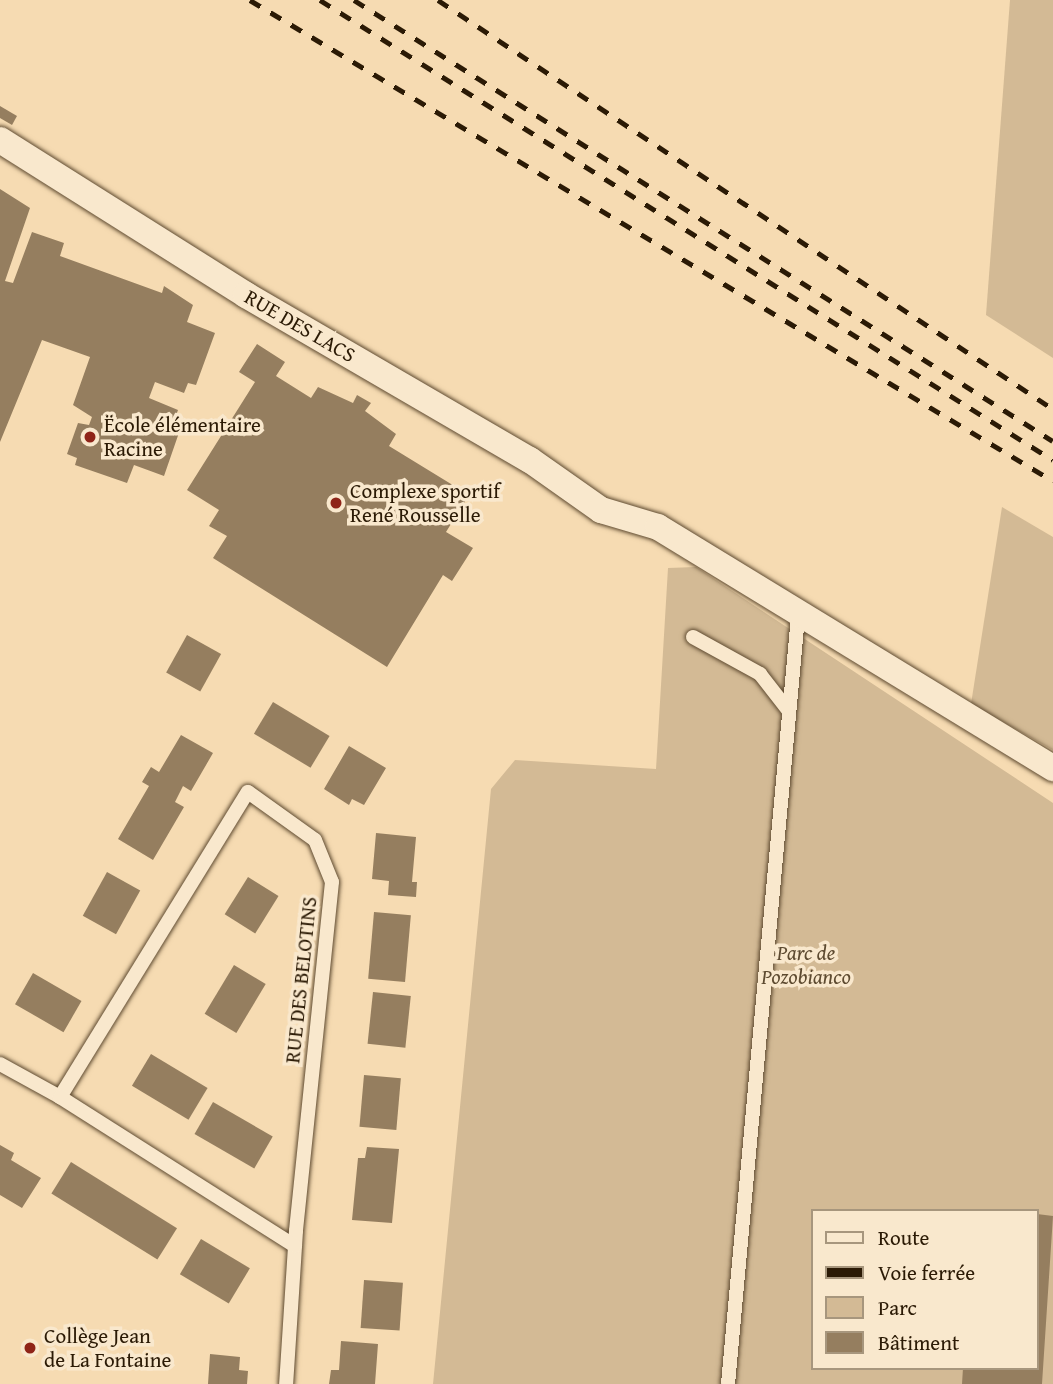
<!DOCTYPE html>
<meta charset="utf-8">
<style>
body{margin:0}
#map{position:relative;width:1053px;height:1384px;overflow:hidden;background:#f6dbb2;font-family:"Gentium Book Plus",serif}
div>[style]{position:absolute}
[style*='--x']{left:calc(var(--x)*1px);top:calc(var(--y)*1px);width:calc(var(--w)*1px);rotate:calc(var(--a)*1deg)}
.green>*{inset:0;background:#d3ba95}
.building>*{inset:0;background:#957e5f;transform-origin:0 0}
.roads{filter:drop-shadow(0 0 2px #5e4a30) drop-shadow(0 0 2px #5e4a30)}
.lane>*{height:14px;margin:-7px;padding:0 7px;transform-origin:7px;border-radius:7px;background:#f9e8cd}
.street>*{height:26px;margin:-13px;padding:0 13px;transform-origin:13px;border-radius:13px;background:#f9e8cd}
.rail>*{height:5px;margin-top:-2.5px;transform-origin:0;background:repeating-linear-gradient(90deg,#2b1a05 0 12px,transparent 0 24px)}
.dots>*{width:19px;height:19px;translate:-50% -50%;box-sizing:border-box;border:4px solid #f9e8cd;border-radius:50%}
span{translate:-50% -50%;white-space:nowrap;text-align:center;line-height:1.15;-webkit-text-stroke:7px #f9e8cd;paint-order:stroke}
.street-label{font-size:21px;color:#2b1a05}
.poi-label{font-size:21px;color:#2b1a05}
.left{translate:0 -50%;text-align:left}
.park-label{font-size:21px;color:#5d4a30;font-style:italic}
.legend{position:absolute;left:811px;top:1209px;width:228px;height:161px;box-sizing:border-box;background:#f9e8cd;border:2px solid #a7967d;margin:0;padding:9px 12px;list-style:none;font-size:21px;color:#2b1a05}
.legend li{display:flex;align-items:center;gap:14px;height:35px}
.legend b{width:35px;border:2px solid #a7967d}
</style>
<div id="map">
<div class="green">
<div style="clip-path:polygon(1010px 0,1053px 0,1053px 358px,986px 315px)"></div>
<div style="clip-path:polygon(1002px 507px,1053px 537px,1053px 750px,971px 704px)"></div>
<div style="clip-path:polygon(evenodd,696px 567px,1053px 803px,1053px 1384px,433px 1384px,491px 789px,515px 760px,656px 769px,668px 568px,696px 567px,813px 1211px,1037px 1211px,1037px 1368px,813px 1368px,813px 1211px)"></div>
</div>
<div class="building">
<div style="clip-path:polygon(0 106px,17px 116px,12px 125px,0 118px)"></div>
<div style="clip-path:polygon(0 189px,30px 208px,5px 281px,13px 283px,32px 232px,64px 243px,60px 256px,162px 293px,164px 286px,193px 305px,187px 322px,215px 333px,196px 385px,188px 383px,184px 393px,155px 382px,149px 398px,178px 410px,174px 421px,182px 424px,164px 476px,134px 465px,127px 483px,75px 465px,77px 458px,67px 454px,78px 423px,89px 425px,92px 417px,73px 405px,90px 357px,42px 340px,0 442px)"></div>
<div style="clip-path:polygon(257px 344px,285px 362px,276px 376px,311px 398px,318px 387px,353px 403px,357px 395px,371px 403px,365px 411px,396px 434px,389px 446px,469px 495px,446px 532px,473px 548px,452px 581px,443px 575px,387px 667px,213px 558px,227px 536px,209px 526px,219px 510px,187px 490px,255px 382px,239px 372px)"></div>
<div style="left:187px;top:635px;width:39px;height:43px;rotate:29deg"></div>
<div style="left:273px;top:702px;width:66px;height:37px;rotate:31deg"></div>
<div style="clip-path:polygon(181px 735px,213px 753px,191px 791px,183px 786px,175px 802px,184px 807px,153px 860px,118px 839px,149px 786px,142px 782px,151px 767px,159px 772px)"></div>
<div style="clip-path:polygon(349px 746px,386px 768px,364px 805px,352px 799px,349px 805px,324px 789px)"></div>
<div style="clip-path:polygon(376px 833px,416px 837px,412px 882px,417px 882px,416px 897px,388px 895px,389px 881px,372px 879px)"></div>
<div style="left:107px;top:872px;width:38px;height:50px;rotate:29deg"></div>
<div style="left:248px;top:877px;width:36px;height:44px;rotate:32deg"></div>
<div style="left:374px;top:912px;width:37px;height:67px;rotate:5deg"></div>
<div style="left:234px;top:965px;width:37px;height:57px;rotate:31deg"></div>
<div style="left:33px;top:973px;width:56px;height:36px;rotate:30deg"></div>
<div style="left:373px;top:992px;width:38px;height:52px;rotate:6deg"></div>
<div style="left:151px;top:1054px;width:66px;height:37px;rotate:31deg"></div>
<div style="left:364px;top:1075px;width:37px;height:52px;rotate:5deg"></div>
<div style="left:213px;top:1102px;width:69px;height:37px;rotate:30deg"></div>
<div style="clip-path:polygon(0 1145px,14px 1153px,11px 1160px,41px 1178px,22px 1208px,0 1195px)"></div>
<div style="clip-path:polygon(367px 1147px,399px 1149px,392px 1223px,352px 1220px,358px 1158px,365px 1158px)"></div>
<div style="left:71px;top:1162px;width:125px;height:37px;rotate:32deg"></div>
<div style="clip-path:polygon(1037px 1214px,1053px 1216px,1042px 1384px,962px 1384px,963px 1368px,1037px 1368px)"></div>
<div style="left:201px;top:1239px;width:57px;height:41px;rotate:31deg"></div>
<div style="left:364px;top:1280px;width:39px;height:48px;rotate:4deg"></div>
<div style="clip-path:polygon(341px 1341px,378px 1344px,375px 1384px,329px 1384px,331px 1370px,339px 1370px)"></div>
<div style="clip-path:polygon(210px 1354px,240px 1357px,239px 1370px,248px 1371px,247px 1384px,208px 1384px)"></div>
</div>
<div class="roads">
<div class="lane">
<div style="--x:693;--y:637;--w:77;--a:28.9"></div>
<div style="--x:760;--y:674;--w:46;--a:52.1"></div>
<div style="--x:0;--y:1064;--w:68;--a:28.8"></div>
<div style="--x:60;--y:1097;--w:358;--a:-58.4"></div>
<div style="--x:248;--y:792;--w:82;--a:35.6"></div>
<div style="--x:315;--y:840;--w:45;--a:68"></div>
<div style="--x:332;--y:882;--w:351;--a:95.9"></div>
<div style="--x:296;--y:1231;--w:153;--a:93.7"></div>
<div style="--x:60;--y:1097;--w:278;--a:32.4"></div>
<div style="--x:728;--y:1384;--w:771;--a:-84.79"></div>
</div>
<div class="street">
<div style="--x:0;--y:140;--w:291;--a:32.2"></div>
<div style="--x:246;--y:295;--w:328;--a:30.2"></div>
<div style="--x:530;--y:460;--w:87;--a:35.2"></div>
<div style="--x:601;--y:510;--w:59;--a:16.6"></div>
<div style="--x:658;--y:527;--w:463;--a:31.4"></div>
</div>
</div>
<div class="rail">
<div style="--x:250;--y:0;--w:936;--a:30.92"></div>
<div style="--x:320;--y:0;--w:865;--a:32.11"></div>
<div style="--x:354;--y:0;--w:826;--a:32.25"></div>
<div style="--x:438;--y:0;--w:739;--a:33.63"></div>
</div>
<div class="dots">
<div style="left:90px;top:437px;background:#8f2418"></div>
<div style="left:336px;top:503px;background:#8f2418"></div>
<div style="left:30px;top:1348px;background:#8f2418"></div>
</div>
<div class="street-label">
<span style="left:300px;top:326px;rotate:30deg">RUE DES LACS</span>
<span style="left:301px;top:980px;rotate:-84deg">RUE DES BELOTINS</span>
</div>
<div class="poi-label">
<span class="left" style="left:104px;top:437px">Ëcole élémentaire<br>Racine</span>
<span class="left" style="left:350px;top:503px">Complexe sportif<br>René Rousselle</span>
<span class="left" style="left:44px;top:1348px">Collège Jean<br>de La Fontaine</span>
</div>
<div class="park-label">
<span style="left:806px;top:965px">Parc de<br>Pozobianco</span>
</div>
<ul class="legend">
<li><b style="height:9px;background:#f9e8cd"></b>Route</li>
<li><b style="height:9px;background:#2b1a05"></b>Voie ferrée</li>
<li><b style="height:19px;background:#d3ba95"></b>Parc</li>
<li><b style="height:19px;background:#957e5f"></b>Bâtiment</li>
</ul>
</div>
